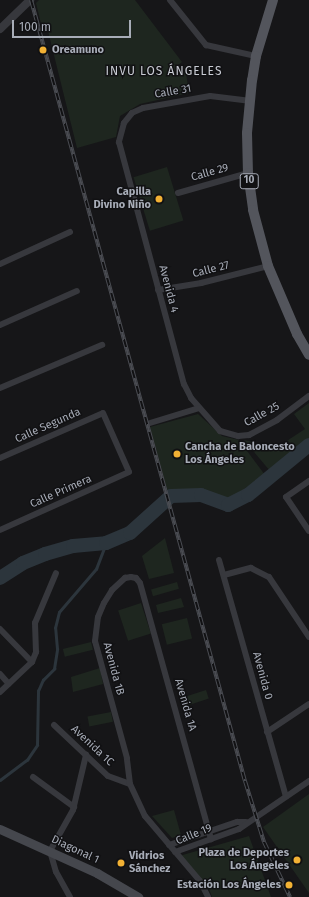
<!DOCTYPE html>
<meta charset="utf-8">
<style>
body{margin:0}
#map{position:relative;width:309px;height:897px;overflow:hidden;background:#161618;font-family:"Fira Sans",sans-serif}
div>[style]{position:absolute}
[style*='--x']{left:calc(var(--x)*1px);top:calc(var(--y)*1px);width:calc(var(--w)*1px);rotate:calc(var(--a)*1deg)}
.green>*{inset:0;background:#1e261f;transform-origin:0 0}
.stream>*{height:2.5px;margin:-1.25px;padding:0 1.25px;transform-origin:1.25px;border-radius:1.25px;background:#2c353c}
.river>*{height:14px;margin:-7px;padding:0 7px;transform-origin:7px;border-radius:7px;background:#2c353c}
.minor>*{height:6px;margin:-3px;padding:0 3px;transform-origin:3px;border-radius:3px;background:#37383d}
.tertiary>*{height:8px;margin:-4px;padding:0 4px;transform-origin:4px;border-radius:4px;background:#37383d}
.secondary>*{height:9px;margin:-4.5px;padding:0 4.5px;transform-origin:4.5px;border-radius:4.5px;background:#45474d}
.primary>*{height:10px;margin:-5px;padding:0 5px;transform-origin:5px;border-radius:5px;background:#53555c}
.rail>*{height:4px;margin-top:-2px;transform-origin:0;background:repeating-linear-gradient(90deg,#111113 0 8px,#4a4c52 0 16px);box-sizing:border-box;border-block:1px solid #4a4c52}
.dots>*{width:11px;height:11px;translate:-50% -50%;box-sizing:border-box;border:2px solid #111113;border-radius:50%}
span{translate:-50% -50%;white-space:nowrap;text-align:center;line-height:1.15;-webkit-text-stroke:3px #111113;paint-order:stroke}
.shield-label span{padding:1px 3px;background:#111113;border:1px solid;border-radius:3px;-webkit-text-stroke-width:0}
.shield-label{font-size:10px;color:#a8adb8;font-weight:700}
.poi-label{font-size:11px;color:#a8adb8;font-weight:700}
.left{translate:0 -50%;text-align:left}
.right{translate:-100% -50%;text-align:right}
.street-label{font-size:11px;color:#a8adb8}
.neighbourhood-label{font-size:12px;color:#c9ccd4;letter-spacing:1px}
.scale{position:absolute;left:12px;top:20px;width:119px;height:18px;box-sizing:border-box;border:2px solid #a8adb8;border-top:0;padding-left:5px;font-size:12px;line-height:14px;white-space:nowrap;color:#a8adb8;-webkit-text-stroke:3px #111113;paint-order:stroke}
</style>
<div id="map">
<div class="green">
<div style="clip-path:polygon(39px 0,135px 0,182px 62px,177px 66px,186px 73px,189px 93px,140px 104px,120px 116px,116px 137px,77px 148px,48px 31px,43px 32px,36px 3px)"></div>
<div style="left:167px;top:167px;width:56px;height:35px;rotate:73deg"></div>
<div style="clip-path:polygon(309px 403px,309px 439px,270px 471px,244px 440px,253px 442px,260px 450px,271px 442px,276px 448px,305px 429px,294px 414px)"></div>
<div style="clip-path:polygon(198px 414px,222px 436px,239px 440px,265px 475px,228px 500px,202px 490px,168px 493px,150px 427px)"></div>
<div style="clip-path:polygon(165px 538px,174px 573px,149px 579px,142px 556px)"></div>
<div style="left:177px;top:582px;width:7px;height:27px;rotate:74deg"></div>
<div style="clip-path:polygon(181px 598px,184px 607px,158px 613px,156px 605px)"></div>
<div style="left:141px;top:603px;width:32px;height:24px;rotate:72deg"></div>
<div style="left:187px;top:618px;width:21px;height:26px;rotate:76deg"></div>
<div style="left:91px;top:642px;width:8px;height:29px;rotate:76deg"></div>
<div style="clip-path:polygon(100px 668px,103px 684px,73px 692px,71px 677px)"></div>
<div style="left:206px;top:690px;width:9px;height:27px;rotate:72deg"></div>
<div style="left:111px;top:712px;width:10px;height:24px;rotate:79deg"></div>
<div style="clip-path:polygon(309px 794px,309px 893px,263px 827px)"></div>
<div style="clip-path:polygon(174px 810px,181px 835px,172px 838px,152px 816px)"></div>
<div style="clip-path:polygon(249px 836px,271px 897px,212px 897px,209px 889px,179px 856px)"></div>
</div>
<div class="stream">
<div style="--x:0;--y:780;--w:34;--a:-37"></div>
<div style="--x:27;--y:760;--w:18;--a:-56"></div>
<div style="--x:37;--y:745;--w:54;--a:-88.9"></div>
<div style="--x:38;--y:691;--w:12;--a:-66"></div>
<div style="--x:43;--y:680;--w:16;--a:-45"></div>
<div style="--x:54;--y:669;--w:20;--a:-81"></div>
<div style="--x:57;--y:649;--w:21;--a:-95"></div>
<div style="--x:55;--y:628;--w:16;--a:-76"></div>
<div style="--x:59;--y:612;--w:57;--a:-49.3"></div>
<div style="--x:96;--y:569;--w:28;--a:-69"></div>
</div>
<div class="river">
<div style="--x:0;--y:578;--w:27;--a:-33"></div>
<div style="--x:23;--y:563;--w:24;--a:-22"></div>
<div style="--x:45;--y:554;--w:29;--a:-16"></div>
<div style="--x:73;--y:546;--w:33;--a:-5"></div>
<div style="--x:106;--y:543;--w:26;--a:-23"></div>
<div style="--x:130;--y:533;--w:55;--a:-42.1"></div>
<div style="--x:171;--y:496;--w:30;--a:-2"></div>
<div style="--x:201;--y:495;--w:29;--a:20"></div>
<div style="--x:228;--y:505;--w:22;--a:-27"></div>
<div style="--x:248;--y:495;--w:79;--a:-39.3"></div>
</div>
<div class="minor">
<div style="--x:170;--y:0;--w:58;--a:51.3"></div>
<div style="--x:206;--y:45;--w:51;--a:12.4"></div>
<div style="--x:251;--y:101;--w:41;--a:-173"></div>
<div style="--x:210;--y:96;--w:68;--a:169.8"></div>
<div style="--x:143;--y:108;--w:12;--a:156"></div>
<div style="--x:132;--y:113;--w:13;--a:129"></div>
<div style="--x:124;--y:123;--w:20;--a:105"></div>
<div style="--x:119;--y:142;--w:251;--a:75"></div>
<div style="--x:184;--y:384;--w:16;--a:63"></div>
<div style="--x:191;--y:398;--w:44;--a:48.7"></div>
<div style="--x:220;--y:431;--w:19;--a:16"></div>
<div style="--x:238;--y:436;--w:11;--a:-5"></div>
<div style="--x:249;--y:435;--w:32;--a:-28"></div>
<div style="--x:277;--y:420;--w:40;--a:-37"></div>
<div style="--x:178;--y:193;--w:73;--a:-15.9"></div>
<div style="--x:0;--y:264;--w:77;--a:-24.6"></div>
<div style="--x:158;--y:290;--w:44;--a:-9.2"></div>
<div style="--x:201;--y:283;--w:69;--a:-14.2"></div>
<div style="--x:0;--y:325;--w:84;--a:-23.8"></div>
<div style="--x:0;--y:388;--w:111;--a:-22.9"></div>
<div style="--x:150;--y:423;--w:51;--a:-17"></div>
<div style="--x:0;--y:458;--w:112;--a:-23.6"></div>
<div style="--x:103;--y:413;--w:64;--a:66.2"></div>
<div style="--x:129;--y:472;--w:141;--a:155.8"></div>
<div style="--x:309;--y:481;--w:28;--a:145"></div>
<div style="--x:286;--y:497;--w:41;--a:55.9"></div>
<div style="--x:219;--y:560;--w:246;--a:74.2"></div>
<div style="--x:224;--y:575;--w:28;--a:-15"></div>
<div style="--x:251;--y:568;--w:20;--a:27"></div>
<div style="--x:269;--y:577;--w:72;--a:56.3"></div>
<div style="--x:0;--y:629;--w:46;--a:45.9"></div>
<div style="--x:0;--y:674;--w:13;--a:48"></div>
<div style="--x:0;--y:692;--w:44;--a:-43.2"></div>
<div style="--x:32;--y:662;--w:11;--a:-68"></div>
<div style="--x:36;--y:652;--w:29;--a:-92"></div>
<div style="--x:35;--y:623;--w:54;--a:-67.2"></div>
<div style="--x:54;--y:725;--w:74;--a:43.4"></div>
<div style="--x:108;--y:776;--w:23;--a:20"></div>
<div style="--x:130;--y:784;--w:35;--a:65"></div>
<div style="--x:145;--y:816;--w:85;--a:49.8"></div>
<div style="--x:200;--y:881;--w:18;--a:63"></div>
<div style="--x:267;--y:732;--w:50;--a:-33.7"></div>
<div style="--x:33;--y:777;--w:51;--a:36.2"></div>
<div style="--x:130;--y:784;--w:26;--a:-97"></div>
<div style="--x:127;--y:758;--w:121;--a:-105.3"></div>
<div style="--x:95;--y:641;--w:24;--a:-83"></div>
<div style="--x:98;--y:617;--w:15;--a:-67"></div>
<div style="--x:104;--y:603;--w:15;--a:-58"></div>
<div style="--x:112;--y:590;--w:18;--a:-43"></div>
<div style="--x:125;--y:578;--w:6;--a:-9"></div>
<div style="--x:131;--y:577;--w:5;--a:11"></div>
<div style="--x:136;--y:578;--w:6;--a:51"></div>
<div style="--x:140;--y:583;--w:266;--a:74.5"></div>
<div style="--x:169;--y:845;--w:72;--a:-18.7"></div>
<div style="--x:237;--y:822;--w:9;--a:0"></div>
<div style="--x:175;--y:852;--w:68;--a:-19.8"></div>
<div style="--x:239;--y:829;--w:85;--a:-34.4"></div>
<div style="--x:70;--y:897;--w:29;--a:-119"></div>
<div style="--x:56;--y:872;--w:22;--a:-106"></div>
<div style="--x:50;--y:851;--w:47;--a:-60.7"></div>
<div style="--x:73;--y:810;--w:57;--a:-76.7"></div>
</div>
<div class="tertiary">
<div style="--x:0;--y:29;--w:42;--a:-44"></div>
</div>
<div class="secondary">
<div style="--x:0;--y:829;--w:107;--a:24.4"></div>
<div style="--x:97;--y:873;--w:48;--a:30.3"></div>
</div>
<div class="primary">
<div style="--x:273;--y:0;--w:59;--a:106.9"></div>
<div style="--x:256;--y:56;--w:24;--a:99"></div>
<div style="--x:252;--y:80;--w:53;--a:95.4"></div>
<div style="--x:247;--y:133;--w:40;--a:88.6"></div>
<div style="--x:248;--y:173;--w:37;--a:82"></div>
<div style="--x:253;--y:210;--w:58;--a:75"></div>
<div style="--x:268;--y:266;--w:74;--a:66.9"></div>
<div style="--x:297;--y:334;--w:24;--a:60"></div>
</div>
<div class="rail">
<div style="--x:31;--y:0;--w:810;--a:74.68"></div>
<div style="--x:245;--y:781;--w:64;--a:72.7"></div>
<div style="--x:264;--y:842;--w:61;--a:64.7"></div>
</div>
<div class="dots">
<div style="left:43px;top:50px;background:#f2b134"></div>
<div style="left:159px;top:199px;background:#f2b134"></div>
<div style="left:177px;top:454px;background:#f2b134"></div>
<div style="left:297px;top:860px;background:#f2b134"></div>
<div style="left:121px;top:863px;background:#f2b134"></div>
<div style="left:289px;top:885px;background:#f2b134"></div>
</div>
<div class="shield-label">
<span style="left:249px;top:181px">10</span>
</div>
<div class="poi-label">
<span class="left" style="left:52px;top:50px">Oreamuno</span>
<span class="right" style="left:151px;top:199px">Capilla<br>Divino Niño</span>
<span class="left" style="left:185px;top:454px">Cancha de Baloncesto<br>Los Ángeles</span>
<span class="right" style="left:289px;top:860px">Plaza de Deportes<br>Los Ángeles</span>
<span class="left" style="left:129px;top:863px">Vidrios<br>Sánchez</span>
<span class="right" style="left:281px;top:885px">Estación Los Ángeles</span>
</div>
<div class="street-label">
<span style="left:173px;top:92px;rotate:-10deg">Calle 31</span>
<span style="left:210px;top:173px;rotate:-16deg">Calle 29</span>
<span style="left:211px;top:270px;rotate:-14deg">Calle 27</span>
<span style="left:168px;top:289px;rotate:75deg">Avenida 4</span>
<span style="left:262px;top:415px;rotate:-29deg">Calle 25</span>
<span style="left:48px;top:426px;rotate:-24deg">Calle Segunda</span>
<span style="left:61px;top:492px;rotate:-24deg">Calle Primera</span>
<span style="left:113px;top:669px;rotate:75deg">Avenida 1B</span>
<span style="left:262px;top:676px;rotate:75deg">Avenida 0</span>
<span style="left:185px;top:705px;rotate:74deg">Avenida 1A</span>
<span style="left:92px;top:746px;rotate:43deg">Avenida 1C</span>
<span style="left:194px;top:835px;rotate:-22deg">Calle 19</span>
<span style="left:75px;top:850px;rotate:25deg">Diagonal 1</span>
</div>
<div class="neighbourhood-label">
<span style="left:164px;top:72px">INVU LOS ÁNGELES</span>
</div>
<div class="scale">100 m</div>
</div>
